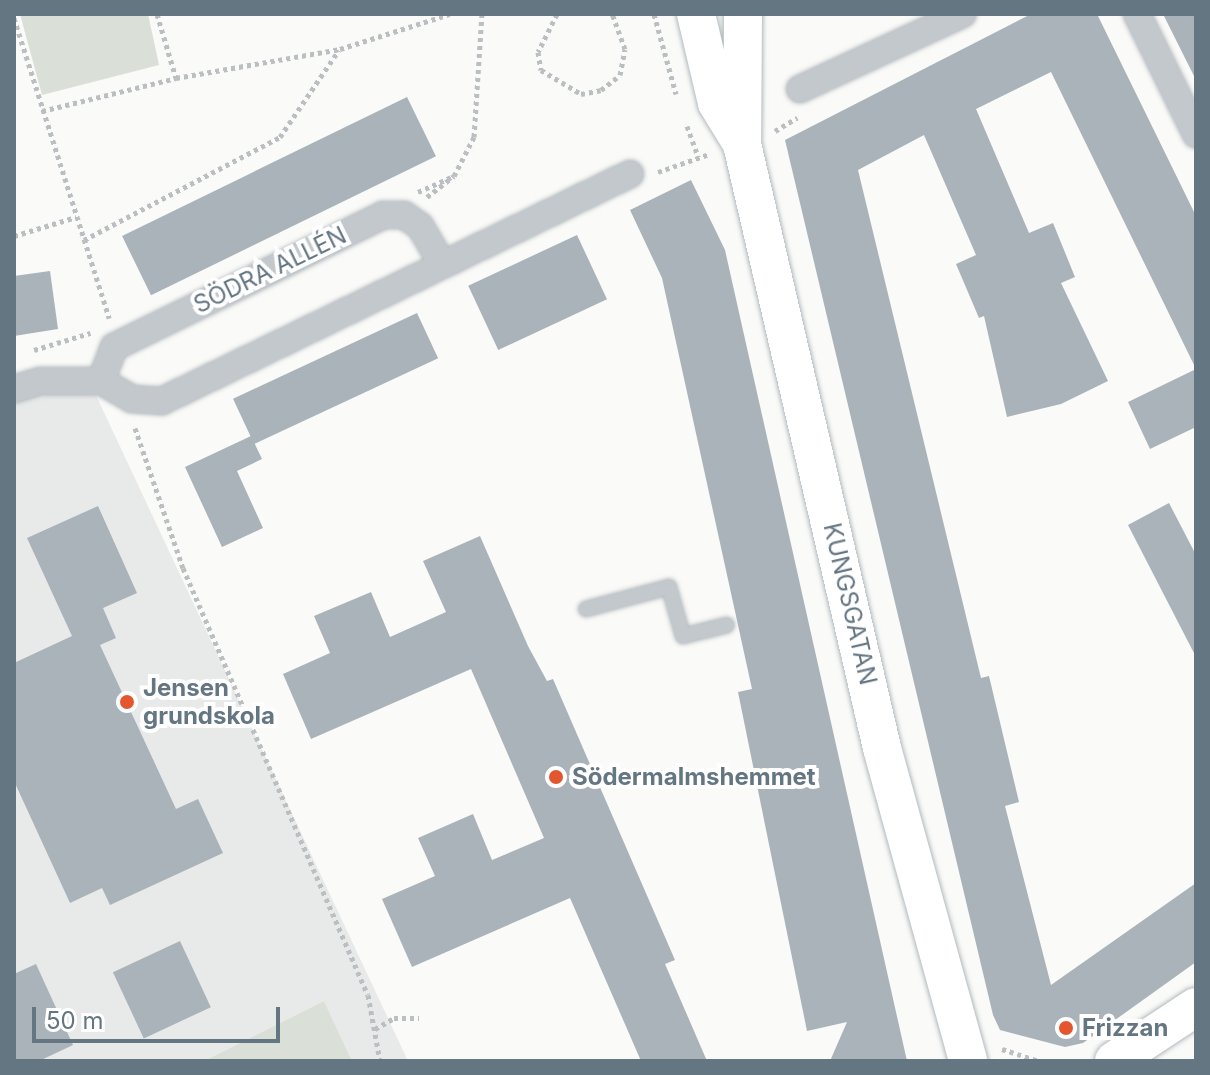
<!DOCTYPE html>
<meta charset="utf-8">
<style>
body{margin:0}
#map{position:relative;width:1210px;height:1075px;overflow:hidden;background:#fafaf8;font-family:Inter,sans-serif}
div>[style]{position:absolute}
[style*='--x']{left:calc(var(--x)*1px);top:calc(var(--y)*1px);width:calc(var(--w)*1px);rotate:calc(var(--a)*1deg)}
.built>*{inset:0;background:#e8e9e9}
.green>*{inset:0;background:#dadfd7}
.building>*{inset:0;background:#aab3b9;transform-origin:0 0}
.path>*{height:5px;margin-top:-2.5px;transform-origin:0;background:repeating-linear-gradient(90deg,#bbbfc2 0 4px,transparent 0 8px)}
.roads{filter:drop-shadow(0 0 2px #b3babf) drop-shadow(0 0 2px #b3babf)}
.lane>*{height:14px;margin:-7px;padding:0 7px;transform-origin:7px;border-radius:7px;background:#c3c8cc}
.street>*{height:26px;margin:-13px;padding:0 13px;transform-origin:13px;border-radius:13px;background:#c3c8cc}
.secondary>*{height:38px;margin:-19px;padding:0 19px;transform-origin:19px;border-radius:19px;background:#fff}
.dots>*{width:22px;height:22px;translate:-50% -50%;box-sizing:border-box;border:4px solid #fff;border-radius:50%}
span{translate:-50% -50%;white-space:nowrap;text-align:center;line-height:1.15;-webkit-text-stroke:8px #fff;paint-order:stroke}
.street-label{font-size:24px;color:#657683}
.poi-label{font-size:24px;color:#657683;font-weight:700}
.left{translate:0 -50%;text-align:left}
.frame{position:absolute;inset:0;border:16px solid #657683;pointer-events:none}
.scale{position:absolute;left:32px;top:1007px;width:248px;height:36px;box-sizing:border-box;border:4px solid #657683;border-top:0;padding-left:10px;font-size:24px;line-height:28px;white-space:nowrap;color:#657683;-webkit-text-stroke:6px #fff;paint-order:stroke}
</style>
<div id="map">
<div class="built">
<div style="clip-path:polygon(55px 389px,94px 391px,408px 1061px,352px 1061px,324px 1001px,204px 1061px,14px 1061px,14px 403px)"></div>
</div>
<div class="green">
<div style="clip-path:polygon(20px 14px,148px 14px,159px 65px,42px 95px)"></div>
<div style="clip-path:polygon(324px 1001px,352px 1061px,204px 1061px)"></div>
</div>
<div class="building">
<div style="clip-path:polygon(1031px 14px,1097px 14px,1196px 216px,1196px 427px,1150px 449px,1128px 402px,1196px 369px,1051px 72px,976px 109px,1029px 233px,1053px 223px,1075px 277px,1061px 283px,1108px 381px,1061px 404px,1007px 417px,984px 316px,979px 318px,956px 264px,976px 255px,924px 135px,858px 170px,981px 678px,989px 676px,1019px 802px,1005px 806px,1051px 985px,1196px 883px,1196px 962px,1083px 1043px,1065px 1047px,1000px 1030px,993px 1015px,785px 140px)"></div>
<div style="clip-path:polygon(1163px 14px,1196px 14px,1196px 80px)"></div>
<div style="left:407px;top:97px;width:66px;height:317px;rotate:64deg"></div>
<div style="clip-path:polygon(691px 180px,725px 250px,907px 1061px,830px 1061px,847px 1022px,807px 1031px,738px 692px,752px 689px,662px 278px,630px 210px)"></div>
<div style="left:577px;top:235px;width:71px;height:120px;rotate:65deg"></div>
<div style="clip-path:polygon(50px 271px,58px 329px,14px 336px,14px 276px)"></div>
<div style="left:417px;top:313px;width:50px;height:203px;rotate:65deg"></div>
<div style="clip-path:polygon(251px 436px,262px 459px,237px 471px,263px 528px,222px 547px,185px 467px)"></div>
<div style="clip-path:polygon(1169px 503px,1196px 555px,1196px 657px,1128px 525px)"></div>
<div style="clip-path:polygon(98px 506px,137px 593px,103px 608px,116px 638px,100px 645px,176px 809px,198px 799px,223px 853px,110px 905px,102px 888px,70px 903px,14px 781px,14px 663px,72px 636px,27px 538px)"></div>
<div style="clip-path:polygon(480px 536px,528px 646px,547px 681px,553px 679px,675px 960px,665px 964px,707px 1061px,641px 1061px,570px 898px,412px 967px,382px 899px,435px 876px,418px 838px,473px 814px,492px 860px,544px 838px,471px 669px,311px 739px,283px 674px,330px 653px,314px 616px,371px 592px,390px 637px,446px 612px,423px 561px)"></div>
<div style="left:180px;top:941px;width:73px;height:74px;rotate:65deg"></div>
<div style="clip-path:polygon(36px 964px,73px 1045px,39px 1061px,14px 1061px,14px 974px)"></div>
</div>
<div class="path">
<div style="--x:157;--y:14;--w:67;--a:73.5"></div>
<div style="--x:557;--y:14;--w:42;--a:116.6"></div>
<div style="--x:538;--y:52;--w:18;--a:81"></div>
<div style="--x:541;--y:70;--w:47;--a:31"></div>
<div style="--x:581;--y:94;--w:20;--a:-11"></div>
<div style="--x:601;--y:90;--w:24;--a:-38"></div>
<div style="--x:620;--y:75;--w:26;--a:-79"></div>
<div style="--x:625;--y:49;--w:37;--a:-110"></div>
<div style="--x:654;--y:14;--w:83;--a:74.6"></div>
<div style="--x:14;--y:18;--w:315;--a:72.4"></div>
<div style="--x:42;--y:111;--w:138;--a:-13.8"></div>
<div style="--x:176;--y:78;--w:167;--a:-10"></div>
<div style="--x:340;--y:49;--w:115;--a:-17.7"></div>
<div style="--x:687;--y:126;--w:33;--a:70"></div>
<div style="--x:775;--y:131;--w:26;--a:-31"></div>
<div style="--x:658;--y:172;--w:54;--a:-19.4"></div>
<div style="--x:418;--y:192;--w:39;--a:-24"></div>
<div style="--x:427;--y:197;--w:34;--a:-38"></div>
<div style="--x:454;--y:176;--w:44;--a:-62.9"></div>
<div style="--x:474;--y:137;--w:123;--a:-86.3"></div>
<div style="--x:14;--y:236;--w:65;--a:-17"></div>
<div style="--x:84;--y:240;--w:221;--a:-27.7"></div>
<div style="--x:280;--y:137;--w:105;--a:-55.9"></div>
<div style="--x:34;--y:350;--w:59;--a:-16.9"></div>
<div style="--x:135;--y:428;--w:148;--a:71.1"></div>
<div style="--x:183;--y:568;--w:465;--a:66.6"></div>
<div style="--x:368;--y:995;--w:67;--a:79.7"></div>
<div style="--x:375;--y:1029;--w:22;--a:-30"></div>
<div style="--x:394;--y:1018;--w:25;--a:0"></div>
<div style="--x:1002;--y:1049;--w:39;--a:18"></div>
</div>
<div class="roads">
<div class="lane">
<div style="--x:586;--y:609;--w:86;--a:-14.8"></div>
<div style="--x:669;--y:587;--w:51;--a:74.1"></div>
<div style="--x:683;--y:636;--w:45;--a:-14"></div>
</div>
<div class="street">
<div style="--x:1137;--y:14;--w:134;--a:63.8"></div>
<div style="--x:800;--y:89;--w:179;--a:-24.8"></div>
<div style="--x:101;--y:381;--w:36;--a:-69"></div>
<div style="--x:114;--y:347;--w:300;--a:-26.1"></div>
<div style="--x:383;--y:215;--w:21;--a:0"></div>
<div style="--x:404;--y:215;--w:19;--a:35"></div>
<div style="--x:420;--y:226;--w:45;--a:59.5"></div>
<div style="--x:14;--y:389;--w:27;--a:-17"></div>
<div style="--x:40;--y:381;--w:61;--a:0"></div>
<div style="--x:101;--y:381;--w:36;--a:30"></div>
<div style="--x:132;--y:399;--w:30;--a:4"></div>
<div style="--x:162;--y:401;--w:520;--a:-25.88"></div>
</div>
<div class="secondary">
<div style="--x:696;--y:14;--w:91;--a:76.7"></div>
<div style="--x:717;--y:103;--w:48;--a:58.6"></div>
<div style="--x:743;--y:14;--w:130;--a:90.4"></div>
<div style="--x:742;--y:144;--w:620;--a:76.95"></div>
<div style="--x:882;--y:748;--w:325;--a:74.6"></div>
<div style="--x:1114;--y:1061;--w:98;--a:-33.4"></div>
</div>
</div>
<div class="dots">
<div style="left:127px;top:702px;background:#e4572e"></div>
<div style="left:556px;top:777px;background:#e4572e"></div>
<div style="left:1066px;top:1028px;background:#e4572e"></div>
</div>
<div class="street-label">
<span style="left:270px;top:270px;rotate:-26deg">SÖDRA ALLÉN</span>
<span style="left:850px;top:604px;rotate:77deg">KUNGSGATAN</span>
</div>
<div class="poi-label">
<span class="left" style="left:143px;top:702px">Jensen<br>grundskola</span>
<span class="left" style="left:572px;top:777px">Södermalmshemmet</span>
<span class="left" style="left:1082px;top:1028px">Frizzan</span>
</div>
<div class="frame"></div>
<div class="scale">50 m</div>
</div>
